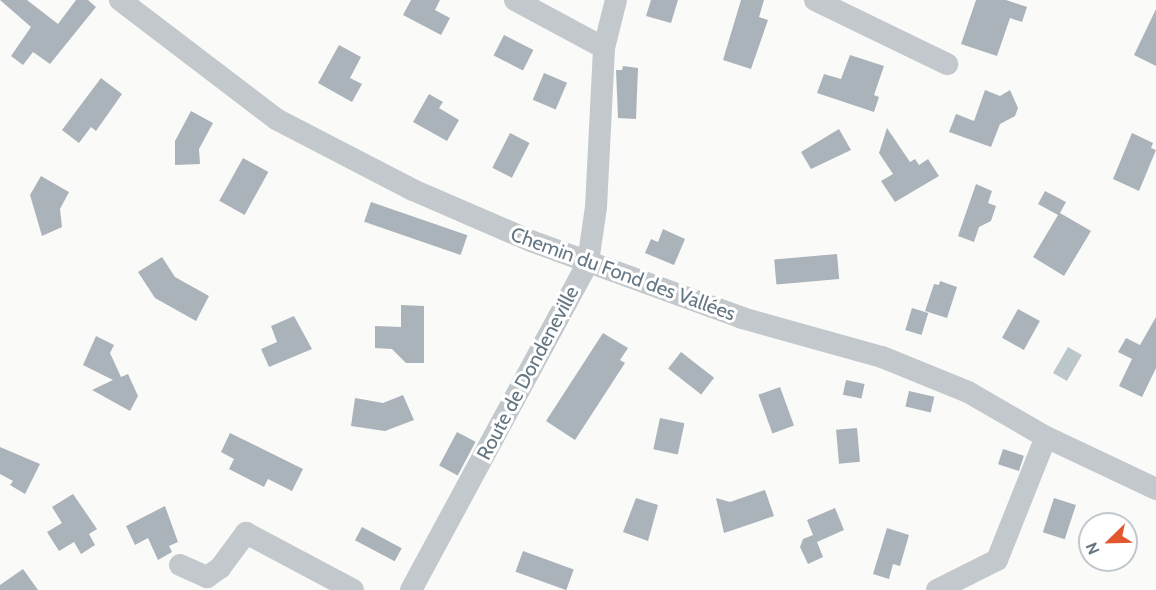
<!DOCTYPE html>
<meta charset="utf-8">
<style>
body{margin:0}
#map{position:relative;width:1156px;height:590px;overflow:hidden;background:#fafaf8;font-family:Cabin,sans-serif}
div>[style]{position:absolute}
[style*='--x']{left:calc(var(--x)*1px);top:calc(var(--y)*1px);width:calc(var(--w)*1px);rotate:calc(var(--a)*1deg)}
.water>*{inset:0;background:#bbc7cb;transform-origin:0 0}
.building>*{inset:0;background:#aab3b9;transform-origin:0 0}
.minor>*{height:22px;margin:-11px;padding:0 11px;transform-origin:11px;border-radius:11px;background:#c3c8cc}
span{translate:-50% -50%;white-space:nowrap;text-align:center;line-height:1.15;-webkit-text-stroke:6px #fff;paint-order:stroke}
.street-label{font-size:20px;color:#657683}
.north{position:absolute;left:1078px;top:512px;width:60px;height:60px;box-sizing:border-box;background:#fff;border:2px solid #c1c8cd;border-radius:50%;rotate:247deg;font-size:16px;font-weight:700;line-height:24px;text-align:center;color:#657683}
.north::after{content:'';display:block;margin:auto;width:21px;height:27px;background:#e4572e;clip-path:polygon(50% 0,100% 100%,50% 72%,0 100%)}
</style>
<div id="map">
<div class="water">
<div style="left:1068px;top:347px;width:16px;height:30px;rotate:30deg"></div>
</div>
<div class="building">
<div style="clip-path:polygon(0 0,27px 0,58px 24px,76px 0,88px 0,96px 7px,50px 64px,33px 52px,23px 65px,11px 56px,31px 27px)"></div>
<div style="clip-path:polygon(411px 0,440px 0,435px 10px,450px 18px,441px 35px,403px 15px)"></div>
<div style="clip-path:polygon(651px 0,678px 0,671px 23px,646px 16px)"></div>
<div style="clip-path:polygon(741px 0,764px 0,759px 17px,768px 20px,751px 69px,723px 60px)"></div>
<div style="clip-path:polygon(976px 0,1006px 0,1027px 7px,1022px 22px,1010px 18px,997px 56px,961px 44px)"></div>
<div style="clip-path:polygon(1156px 9px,1156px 66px,1134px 55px)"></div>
<div style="left:504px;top:35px;width:33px;height:23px;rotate:27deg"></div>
<div style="clip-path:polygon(339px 45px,361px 57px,350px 78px,362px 84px,352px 102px,318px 83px)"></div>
<div style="clip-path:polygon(850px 55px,884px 66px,874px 95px,879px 97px,874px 112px,817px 93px,824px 74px,841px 79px)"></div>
<div style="clip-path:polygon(623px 66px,638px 68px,636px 119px,618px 118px,616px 70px,622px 70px)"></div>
<div style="left:544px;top:73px;width:25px;height:29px;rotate:23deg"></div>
<div style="clip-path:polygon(101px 78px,122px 94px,96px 131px,91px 127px,79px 143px,62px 130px)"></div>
<div style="clip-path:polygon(985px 90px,1000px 96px,1010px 90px,1018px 108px,1015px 116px,1000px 124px,991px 147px,949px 132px,956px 114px,974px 121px)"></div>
<div style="clip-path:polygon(429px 94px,443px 102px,439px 108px,459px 120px,447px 141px,413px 122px)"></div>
<div style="clip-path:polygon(191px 111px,213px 123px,199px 149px,200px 164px,175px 165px,175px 141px)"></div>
<div style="clip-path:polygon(887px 128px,910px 162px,915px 159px,919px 165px,928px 159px,939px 176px,895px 202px,881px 181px,893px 174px,879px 153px)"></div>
<div style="clip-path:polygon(839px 129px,851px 150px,811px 169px,801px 152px)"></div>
<div style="left:510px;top:133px;width:22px;height:39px;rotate:27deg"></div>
<div style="clip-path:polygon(1132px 133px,1153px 143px,1151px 148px,1156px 150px,1139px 191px,1113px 179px)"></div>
<div style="left:243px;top:158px;width:29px;height:49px;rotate:29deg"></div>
<div style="clip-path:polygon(41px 176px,69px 192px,60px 209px,62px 227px,42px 236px,30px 195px)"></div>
<div style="clip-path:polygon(976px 184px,992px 191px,988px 203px,996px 206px,991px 221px,979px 227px,974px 242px,958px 236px)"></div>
<div style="clip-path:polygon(1045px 191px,1066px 202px,1060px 213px,1091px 231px,1064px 276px,1033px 257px,1058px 215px,1038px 204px)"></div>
<div style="left:371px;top:202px;width:102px;height:21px;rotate:19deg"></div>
<div style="clip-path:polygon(663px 229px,685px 239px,674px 265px,645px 253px,651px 239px,658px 242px)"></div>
<div style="left:837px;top:254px;width:25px;height:63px;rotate:85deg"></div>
<div style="clip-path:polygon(162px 257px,175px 277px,209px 296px,196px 321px,155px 298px,138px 272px)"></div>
<div style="clip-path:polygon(940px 281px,957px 287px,947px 318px,925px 311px,934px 284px,939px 285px)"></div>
<div style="clip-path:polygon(401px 305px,424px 306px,424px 363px,406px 363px,392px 349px,375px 348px,375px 326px,401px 327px)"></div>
<div style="left:912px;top:308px;width:17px;height:23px;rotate:17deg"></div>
<div style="left:1018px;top:309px;width:25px;height:33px;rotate:29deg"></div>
<div style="clip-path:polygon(294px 316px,312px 349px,269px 367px,261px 349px,277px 342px,271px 326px)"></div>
<div style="clip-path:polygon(1156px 317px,1156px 368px,1142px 397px,1119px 386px,1132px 359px,1118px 352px,1126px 338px,1140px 345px)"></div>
<div style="clip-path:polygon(603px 333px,628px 348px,620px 360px,625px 363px,575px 440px,546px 421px)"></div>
<div style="clip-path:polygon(96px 336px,114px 345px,110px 353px,121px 377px,128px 374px,138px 396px,130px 411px,92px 390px,113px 380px,83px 365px)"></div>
<div style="left:681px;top:352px;width:42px;height:21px;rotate:38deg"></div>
<div style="left:846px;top:380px;width:19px;height:15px;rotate:12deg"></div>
<div style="left:780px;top:387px;width:41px;height:23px;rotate:70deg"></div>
<div style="left:909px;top:391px;width:26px;height:16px;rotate:13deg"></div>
<div style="clip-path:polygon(403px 395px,414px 420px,385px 431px,351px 426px,355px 398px,383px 403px)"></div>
<div style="left:660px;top:418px;width:25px;height:32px;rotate:12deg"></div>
<div style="left:857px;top:428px;width:34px;height:21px;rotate:85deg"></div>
<div style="left:457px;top:432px;width:21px;height:38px;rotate:28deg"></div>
<div style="clip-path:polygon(230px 433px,303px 469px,292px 491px,268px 479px,264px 487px,229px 469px,234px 459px,221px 452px)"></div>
<div style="clip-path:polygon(0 447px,40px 464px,25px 494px,10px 485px,13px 481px,0 474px)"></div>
<div style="left:1003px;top:449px;width:22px;height:16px;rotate:18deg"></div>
<div style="clip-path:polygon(765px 490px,774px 516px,724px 533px,716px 498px,730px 502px)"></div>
<div style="clip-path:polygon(73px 494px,97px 529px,89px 534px,95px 545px,81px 554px,74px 542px,59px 551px,47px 532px,62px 523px,52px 507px)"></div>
<div style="clip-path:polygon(636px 498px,658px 505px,648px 541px,623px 532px)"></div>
<div style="left:1054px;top:498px;width:23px;height:36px;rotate:18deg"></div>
<div style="clip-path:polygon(165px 506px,178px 542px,169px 546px,172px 552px,158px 560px,148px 538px,135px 545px,126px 526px)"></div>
<div style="clip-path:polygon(835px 508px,844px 530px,817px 542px,823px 557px,808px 564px,800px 547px,803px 539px,813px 535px,807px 520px)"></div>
<div style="left:362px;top:527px;width:45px;height:15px;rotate:28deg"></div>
<div style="clip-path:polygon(887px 528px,909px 535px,900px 566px,893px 564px,889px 579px,873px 574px)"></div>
<div style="left:523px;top:551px;width:54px;height:22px;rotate:20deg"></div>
<div style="clip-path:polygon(23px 569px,38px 590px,0 590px,0 585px)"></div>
</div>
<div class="minor">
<div style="--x:120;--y:0;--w:196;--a:37.3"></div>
<div style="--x:276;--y:119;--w:154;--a:27.4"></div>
<div style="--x:413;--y:190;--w:129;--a:23.4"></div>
<div style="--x:531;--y:241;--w:225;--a:20"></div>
<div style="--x:742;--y:318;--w:145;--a:15.6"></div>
<div style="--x:882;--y:357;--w:93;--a:22.1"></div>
<div style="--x:968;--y:392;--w:90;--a:30"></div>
<div style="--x:1046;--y:437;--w:122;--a:25.3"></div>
<div style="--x:515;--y:0;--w:101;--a:28.3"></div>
<div style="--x:815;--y:0;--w:147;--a:25.9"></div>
<div style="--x:180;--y:565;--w:30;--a:24"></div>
<div style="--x:207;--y:577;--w:16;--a:-35"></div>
<div style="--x:220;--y:568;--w:44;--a:-53.4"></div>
<div style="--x:246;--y:533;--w:121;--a:28"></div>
<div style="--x:411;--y:590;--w:373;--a:-61.6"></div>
<div style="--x:588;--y:262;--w:56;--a:-81.7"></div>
<div style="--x:596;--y:207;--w:159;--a:-87.1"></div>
<div style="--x:604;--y:48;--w:49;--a:-76"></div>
<div style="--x:937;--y:590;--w:67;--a:-26.6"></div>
<div style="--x:997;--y:560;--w:132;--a:-68.3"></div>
</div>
<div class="street-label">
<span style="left:623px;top:274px;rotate:20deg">Chemin du Fond des Vallées</span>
<span style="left:528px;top:373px;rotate:-62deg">Route de Dondeneville</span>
</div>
<div class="north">N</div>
</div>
